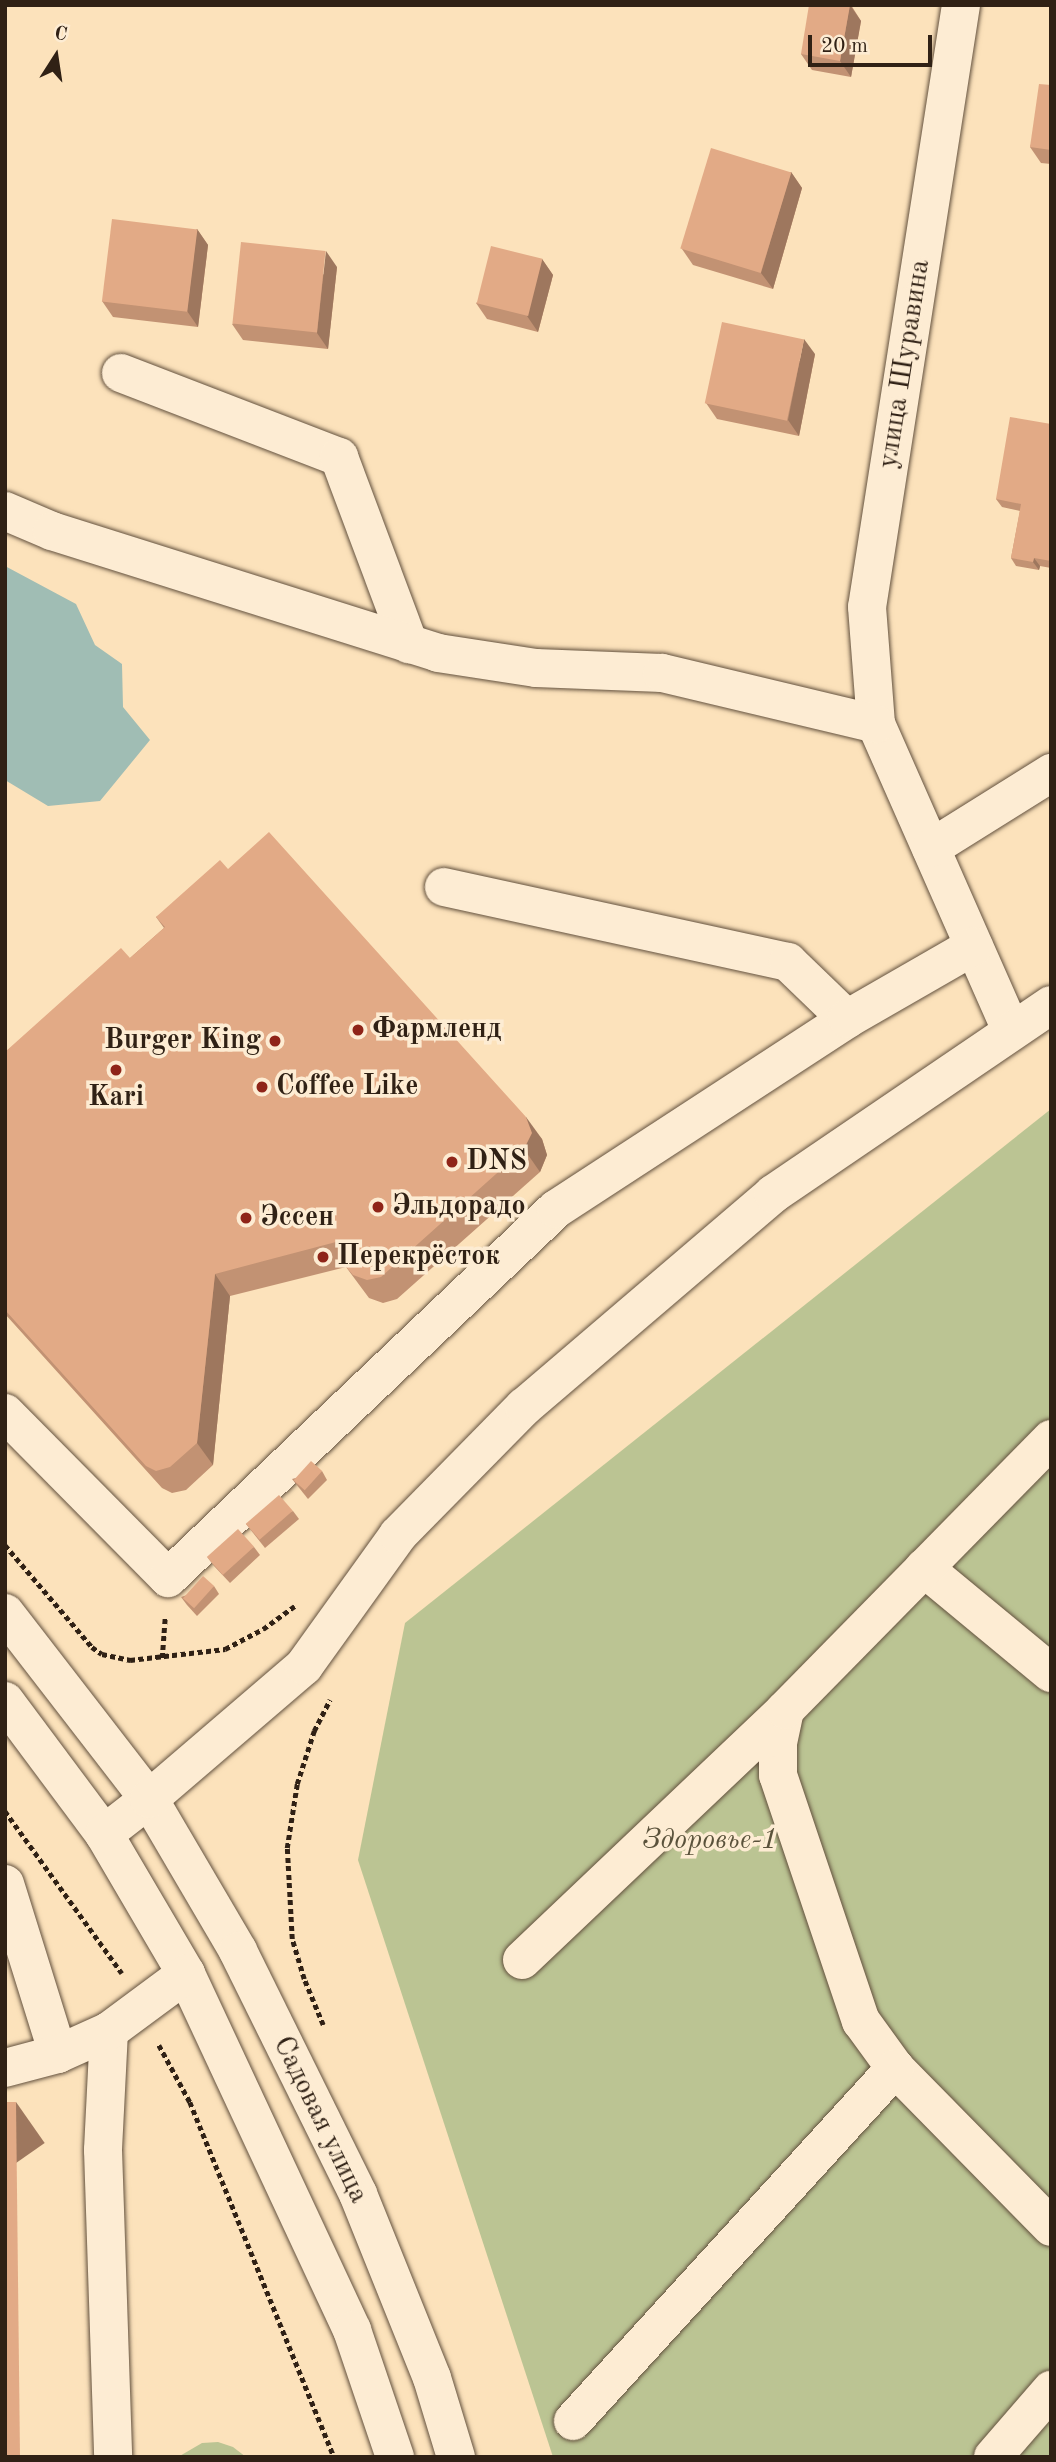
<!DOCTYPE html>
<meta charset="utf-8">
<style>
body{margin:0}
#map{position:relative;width:1056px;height:2462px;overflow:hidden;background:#fce2bb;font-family:"Old Standard TT",serif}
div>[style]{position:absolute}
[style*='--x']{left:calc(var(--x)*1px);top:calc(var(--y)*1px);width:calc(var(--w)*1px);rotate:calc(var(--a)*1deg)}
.green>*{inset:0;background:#bbc493}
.water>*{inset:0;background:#a0bdb4}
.path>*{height:4.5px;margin-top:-2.25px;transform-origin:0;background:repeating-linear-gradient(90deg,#302115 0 5px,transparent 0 8.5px)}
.roads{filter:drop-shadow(0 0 2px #63513e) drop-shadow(0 0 2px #63513e)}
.minor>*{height:38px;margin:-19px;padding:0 19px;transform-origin:19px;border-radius:19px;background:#fdecd3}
.wall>*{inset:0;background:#c29273}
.shaded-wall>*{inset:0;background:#9e775e;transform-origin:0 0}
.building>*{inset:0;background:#e2aa86;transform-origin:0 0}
.dots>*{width:19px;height:19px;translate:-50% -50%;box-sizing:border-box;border:4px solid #fdecd3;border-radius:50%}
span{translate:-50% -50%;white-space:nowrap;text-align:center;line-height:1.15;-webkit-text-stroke:7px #fdecd3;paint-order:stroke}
.street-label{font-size:28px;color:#302115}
.poi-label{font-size:28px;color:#302115;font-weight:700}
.left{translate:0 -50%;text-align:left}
.right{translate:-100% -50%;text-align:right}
.park-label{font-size:28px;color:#5a523b;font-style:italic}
.frame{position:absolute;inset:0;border:7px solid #302115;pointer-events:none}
.north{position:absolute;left:21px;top:21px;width:70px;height:70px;-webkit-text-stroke:5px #fdecd3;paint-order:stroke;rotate:12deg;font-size:19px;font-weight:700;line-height:28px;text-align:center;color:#302115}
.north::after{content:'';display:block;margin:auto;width:24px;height:32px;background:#302115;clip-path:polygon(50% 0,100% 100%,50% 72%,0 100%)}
.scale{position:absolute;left:808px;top:35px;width:124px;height:32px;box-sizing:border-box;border:4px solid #302115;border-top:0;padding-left:9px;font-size:21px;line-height:24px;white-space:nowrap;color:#302115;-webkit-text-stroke:5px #fdecd3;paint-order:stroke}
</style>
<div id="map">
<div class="green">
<div style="clip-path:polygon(1051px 1109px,1051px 2457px,553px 2457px,358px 1860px,405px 1623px)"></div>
<div style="clip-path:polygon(218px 2442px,233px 2447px,246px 2457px,178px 2457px,202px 2443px)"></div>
</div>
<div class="water">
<div style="clip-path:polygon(5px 566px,76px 604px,95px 645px,122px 664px,123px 707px,150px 740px,100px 801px,48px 806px,5px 780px)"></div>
</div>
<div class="path">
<div style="--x:5;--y:1545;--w:134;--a:49.5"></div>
<div style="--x:92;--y:1647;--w:12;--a:35"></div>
<div style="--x:102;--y:1654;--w:29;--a:12"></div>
<div style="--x:130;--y:1660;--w:96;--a:-6.6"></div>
<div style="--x:225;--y:1649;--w:43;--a:-27.8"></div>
<div style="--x:263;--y:1629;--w:39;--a:-36"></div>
<div style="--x:162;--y:1658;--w:41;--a:-85.8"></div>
<div style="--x:5;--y:1811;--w:200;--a:54.2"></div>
<div style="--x:323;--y:2025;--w:50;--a:-112.4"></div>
<div style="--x:304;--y:1979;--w:42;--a:-106.7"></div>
<div style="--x:292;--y:1939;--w:91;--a:-93.1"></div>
<div style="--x:287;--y:1848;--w:65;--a:-81.1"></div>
<div style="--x:297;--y:1784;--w:56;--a:-72.2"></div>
<div style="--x:314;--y:1731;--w:35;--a:-63"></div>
<div style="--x:159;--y:2045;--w:65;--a:61.5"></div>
<div style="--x:190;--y:2102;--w:383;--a:67.9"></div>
</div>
<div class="roads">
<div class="minor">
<div style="--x:961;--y:5;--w:609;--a:98.87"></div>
<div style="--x:867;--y:607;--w:117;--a:85.6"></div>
<div style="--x:876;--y:724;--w:334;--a:66.2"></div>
<div style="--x:121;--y:373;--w:234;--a:21.1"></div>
<div style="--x:339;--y:457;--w:200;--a:69.5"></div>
<div style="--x:5;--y:511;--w:51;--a:23.1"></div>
<div style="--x:52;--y:531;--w:405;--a:17.5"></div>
<div style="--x:438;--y:653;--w:99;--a:8.7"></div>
<div style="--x:536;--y:668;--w:126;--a:2.3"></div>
<div style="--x:662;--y:673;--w:220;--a:13.4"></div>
<div style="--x:931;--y:848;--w:142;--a:-32"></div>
<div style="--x:444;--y:887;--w:352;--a:12.3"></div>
<div style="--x:788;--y:962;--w:82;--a:44"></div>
<div style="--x:5;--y:1413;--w:232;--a:45.3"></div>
<div style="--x:168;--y:1578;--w:535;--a:-43.56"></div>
<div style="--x:556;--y:1209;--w:348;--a:-33.1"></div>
<div style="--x:847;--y:1019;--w:146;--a:-29.9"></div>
<div style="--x:924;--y:1568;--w:165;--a:39.6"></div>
<div style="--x:5;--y:1613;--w:235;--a:52.3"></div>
<div style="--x:149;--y:1799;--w:176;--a:59.6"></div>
<div style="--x:238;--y:1951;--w:271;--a:63.7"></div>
<div style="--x:358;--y:2194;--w:198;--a:68.1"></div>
<div style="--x:432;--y:2378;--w:83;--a:73.1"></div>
<div style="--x:5;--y:1701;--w:166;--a:53.3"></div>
<div style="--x:104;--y:1834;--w:162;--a:59.6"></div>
<div style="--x:186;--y:1974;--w:393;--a:65"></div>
<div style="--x:352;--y:2330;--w:134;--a:71.3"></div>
<div style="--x:785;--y:1710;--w:33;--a:102"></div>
<div style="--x:778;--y:1742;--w:33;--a:90"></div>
<div style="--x:778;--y:1775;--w:260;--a:71.4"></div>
<div style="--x:861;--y:2021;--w:58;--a:54.1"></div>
<div style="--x:895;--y:2068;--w:223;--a:45.5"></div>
<div style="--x:104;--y:1834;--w:57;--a:-37.9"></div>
<div style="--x:149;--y:1799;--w:204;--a:-40.6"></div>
<div style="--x:304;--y:1666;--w:161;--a:-54.3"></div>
<div style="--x:398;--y:1535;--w:180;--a:-45.5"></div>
<div style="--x:524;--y:1407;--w:328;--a:-40.5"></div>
<div style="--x:773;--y:1194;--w:336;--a:-34.2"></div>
<div style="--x:5;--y:1884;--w:178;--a:72.7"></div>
<div style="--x:522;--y:1960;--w:363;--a:-43.5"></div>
<div style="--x:785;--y:1710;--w:380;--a:-45.5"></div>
<div style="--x:109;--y:2031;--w:119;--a:92.9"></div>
<div style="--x:103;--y:2150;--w:307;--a:88.1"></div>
<div style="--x:5;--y:2068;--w:55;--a:-14.8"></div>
<div style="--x:58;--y:2054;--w:56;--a:-24.3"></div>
<div style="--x:109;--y:2031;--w:96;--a:-36.5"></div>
<div style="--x:573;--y:2421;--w:478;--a:-47.6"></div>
<div style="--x:993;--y:2457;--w:89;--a:-49.1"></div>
</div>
</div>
<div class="wall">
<div style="clip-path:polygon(851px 5px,861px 21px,851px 77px,812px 70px,801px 54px)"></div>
<div style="clip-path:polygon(1051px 85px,1051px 164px,1041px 163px,1030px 147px)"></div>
<div style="clip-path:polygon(791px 172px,802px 188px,773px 289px,693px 265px,682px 249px)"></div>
<div style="clip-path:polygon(197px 229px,208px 245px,198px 327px,113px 317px,102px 301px)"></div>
<div style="clip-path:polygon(542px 259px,553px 275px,538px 332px,487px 319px,476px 303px)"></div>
<div style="clip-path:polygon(337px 267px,328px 349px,243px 340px,232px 324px)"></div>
<div style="clip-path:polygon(815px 354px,799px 436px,717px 419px,706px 403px)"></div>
<div style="clip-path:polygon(1051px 424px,1051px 568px,1040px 566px,1039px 570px,1016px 566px,1011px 558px,1020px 511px,1002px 507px,996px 499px)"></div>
<div style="clip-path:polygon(228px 869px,542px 1139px,547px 1155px,540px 1172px,397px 1299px,383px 1303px,369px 1298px,346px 1267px,230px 1296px,213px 1465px,186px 1490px,172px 1493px,162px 1488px,5px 1314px,5px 1052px,130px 958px,164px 928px,156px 917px)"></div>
<div style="clip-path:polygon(322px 1471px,327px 1480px,308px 1499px,292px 1479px)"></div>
<div style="clip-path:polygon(293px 1511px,299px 1519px,265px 1548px,246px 1524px)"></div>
<div style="clip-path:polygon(254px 1547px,260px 1555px,230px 1583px,214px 1566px,208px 1558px)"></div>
<div style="clip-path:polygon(214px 1586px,219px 1594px,197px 1616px,187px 1605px,181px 1597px)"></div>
</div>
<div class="shaded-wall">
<div style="clip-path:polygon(850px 5px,861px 21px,851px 77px,840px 61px)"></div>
<div style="clip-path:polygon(791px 172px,802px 188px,773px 289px,761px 273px)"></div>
<div style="clip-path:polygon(197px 229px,208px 245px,198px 327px,187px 311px)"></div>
<div style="clip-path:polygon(326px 251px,337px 267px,328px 349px,317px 333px)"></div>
<div style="clip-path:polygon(542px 259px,553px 275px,538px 332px,527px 316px)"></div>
<div style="clip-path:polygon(804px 339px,815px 354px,799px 436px,788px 420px)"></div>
<div style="clip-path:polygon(1034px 558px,1040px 566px,1039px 570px,1033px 562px)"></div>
<div style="clip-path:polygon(526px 1117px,542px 1139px,547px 1155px,540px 1172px,524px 1149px)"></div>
<div style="clip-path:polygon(215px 1274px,230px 1296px,213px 1465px,197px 1443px)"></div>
<div style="left:16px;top:2102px;width:50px;height:355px;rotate:55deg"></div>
</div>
<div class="building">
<div style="clip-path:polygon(809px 5px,850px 5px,840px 61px,801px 54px)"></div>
<div style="clip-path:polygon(1039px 84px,1051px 85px,1051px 150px,1030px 147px)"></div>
<div style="left:711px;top:148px;width:84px;height:105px;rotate:17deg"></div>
<div style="left:112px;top:219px;width:86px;height:83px;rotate:7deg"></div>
<div style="left:241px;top:242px;width:85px;height:82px;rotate:6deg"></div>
<div style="left:491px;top:246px;width:53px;height:59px;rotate:14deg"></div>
<div style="left:722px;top:322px;width:84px;height:83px;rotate:12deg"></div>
<div style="clip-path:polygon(1010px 417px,1051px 424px,1051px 561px,1034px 558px,1033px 562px,1011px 558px,1021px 504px,996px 499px)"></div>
<div style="clip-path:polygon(269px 832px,526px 1117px,532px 1133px,524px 1149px,381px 1277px,367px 1280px,353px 1275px,342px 1262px,336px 1242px,215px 1274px,197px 1443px,170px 1467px,156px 1471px,146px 1466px,5px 1310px,5px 1052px,121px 948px,130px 958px,165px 927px,156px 917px,220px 860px,228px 869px)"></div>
<div style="left:311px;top:1461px;width:15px;height:26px;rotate:42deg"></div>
<div style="left:279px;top:1495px;width:21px;height:44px;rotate:49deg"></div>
<div style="left:238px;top:1529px;width:24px;height:42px;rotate:48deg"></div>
<div style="left:203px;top:1576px;width:15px;height:30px;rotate:42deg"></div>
<div style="clip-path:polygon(5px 2102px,16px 2102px,20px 2457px,5px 2457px)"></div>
</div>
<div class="dots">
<div style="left:358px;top:1030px;background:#8f2418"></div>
<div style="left:275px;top:1041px;background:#8f2418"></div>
<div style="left:116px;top:1070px;background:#8f2418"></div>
<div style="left:262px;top:1087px;background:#8f2418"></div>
<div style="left:452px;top:1162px;background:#8f2418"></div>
<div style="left:378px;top:1207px;background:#8f2418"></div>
<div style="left:246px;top:1218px;background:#8f2418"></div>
<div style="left:323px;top:1257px;background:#8f2418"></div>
</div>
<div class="street-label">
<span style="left:905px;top:364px;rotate:-81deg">улица Шуравина</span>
<span style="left:320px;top:2120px;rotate:64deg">Садовая улица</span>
</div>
<div class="poi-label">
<span class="left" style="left:372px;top:1030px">Фармленд</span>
<span class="right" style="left:261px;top:1041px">Burger King</span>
<span class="left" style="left:276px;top:1087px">Coffee Like</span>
<span style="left:116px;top:1098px">Kari</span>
<span class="left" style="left:466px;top:1162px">DNS</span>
<span class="left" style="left:392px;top:1207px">Эльдорадо</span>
<span class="left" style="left:260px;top:1218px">Эссен</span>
<span class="left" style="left:337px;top:1257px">Перекрёсток</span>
</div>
<div class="park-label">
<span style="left:710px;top:1841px">Здоровье-1</span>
</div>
<div class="frame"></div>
<div class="north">С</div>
<div class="scale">20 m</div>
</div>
